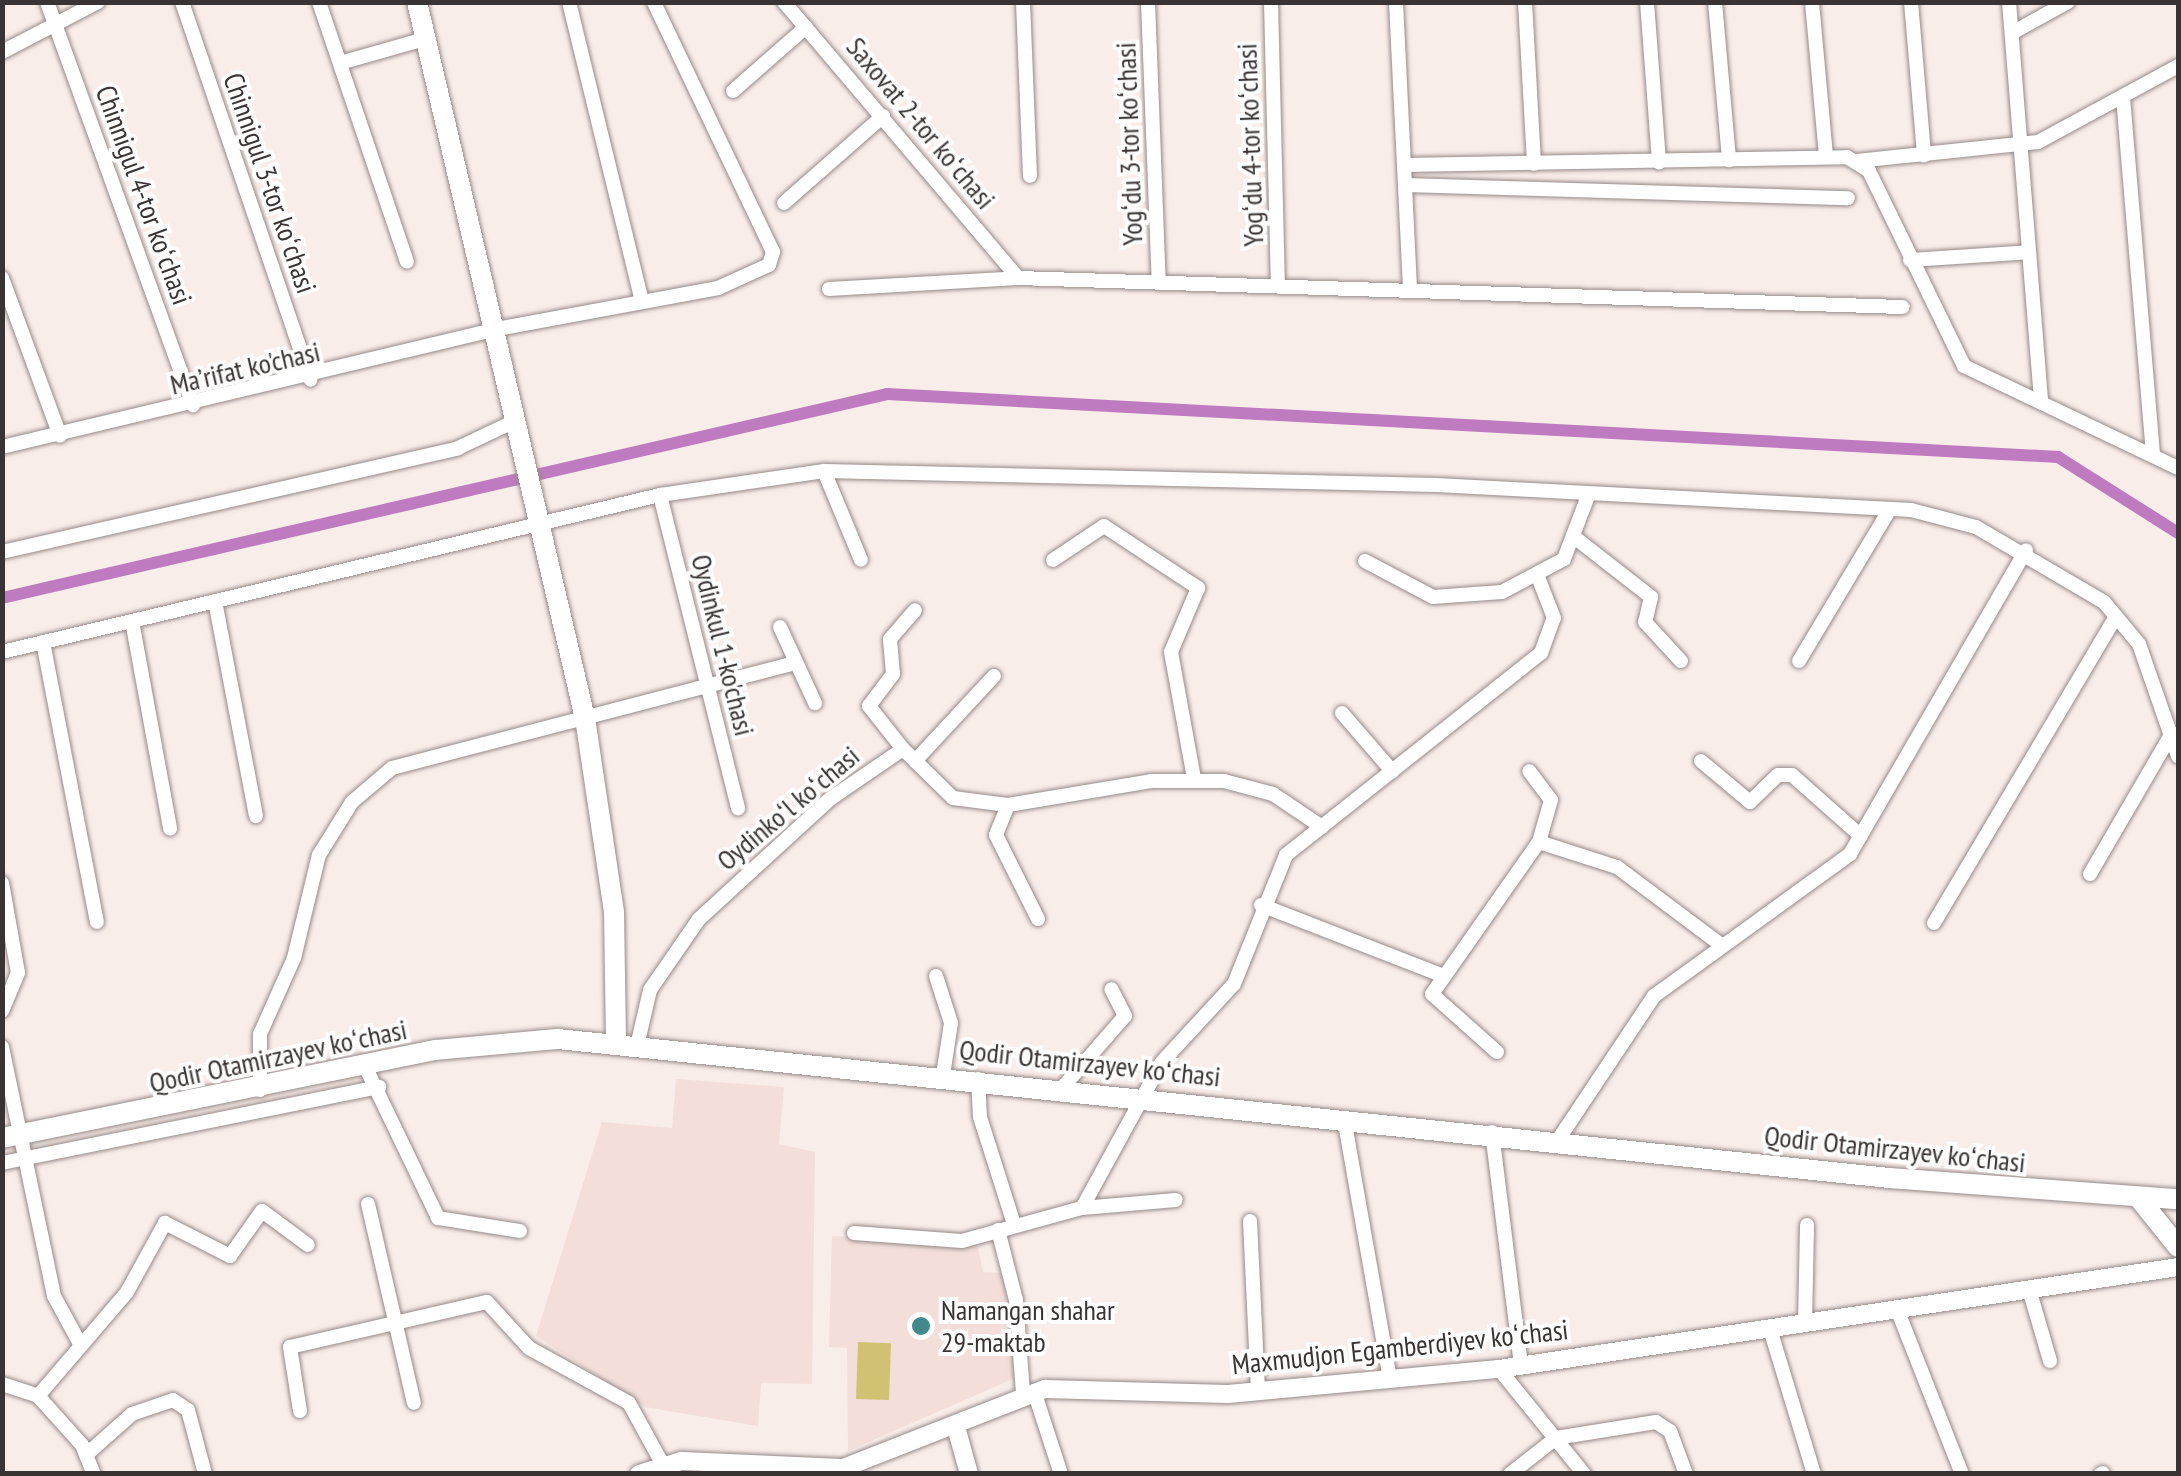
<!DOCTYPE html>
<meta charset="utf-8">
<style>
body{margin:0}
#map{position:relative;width:2181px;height:1476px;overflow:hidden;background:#f9edea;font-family:"PT Sans Narrow",sans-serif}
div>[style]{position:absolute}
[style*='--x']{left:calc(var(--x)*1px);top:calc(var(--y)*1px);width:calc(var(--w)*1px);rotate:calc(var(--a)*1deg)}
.built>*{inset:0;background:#f3deda}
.green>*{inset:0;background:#d0c272;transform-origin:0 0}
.canal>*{height:12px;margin:-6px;padding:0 6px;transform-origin:6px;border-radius:6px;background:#be7bbf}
.roads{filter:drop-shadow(0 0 2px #958a88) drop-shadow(0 0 2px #958a88)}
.minor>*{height:14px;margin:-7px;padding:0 7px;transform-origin:7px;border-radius:7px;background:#fff}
.tertiary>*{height:18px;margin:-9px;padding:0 9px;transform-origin:9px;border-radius:9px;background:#fff}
.secondary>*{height:20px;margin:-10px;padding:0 10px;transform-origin:10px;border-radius:10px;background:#fff}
.dots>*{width:28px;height:28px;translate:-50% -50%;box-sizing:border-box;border:5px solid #fdfdfd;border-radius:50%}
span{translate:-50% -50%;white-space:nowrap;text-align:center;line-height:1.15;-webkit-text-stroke:8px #fdfdfd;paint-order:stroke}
.street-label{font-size:28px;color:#393433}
.poi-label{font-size:28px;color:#393433}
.left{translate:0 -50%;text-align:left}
.frame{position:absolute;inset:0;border:5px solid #393433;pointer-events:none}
</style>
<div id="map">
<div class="built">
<div style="clip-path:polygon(676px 1079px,784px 1087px,779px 1144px,815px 1152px,812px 1384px,761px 1383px,758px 1426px,645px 1407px,536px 1336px,602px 1122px,672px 1128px)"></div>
<div style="clip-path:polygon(832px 1236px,977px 1243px,983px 1272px,1003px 1273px,1015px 1378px,848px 1451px,847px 1348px,829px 1347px)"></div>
</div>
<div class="green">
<div style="left:858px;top:1342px;width:33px;height:57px;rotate:2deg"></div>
</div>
<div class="canal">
<div style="--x:2;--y:598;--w:908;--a:-12.98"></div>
<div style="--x:887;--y:394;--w:1173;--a:3.08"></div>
<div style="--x:2058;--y:457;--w:142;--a:32.3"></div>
</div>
<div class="roads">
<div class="minor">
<div style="--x:47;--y:2;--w:429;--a:70.1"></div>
<div style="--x:182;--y:2;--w:399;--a:71.2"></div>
<div style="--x:319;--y:2;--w:274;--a:71.3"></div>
<div style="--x:569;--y:2;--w:308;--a:76.3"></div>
<div style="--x:784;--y:2;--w:362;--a:49.7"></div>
<div style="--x:1023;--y:2;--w:174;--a:87.7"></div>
<div style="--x:1148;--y:2;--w:281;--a:87.8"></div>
<div style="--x:1271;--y:2;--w:283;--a:88.6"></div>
<div style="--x:1396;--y:2;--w:287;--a:87.2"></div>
<div style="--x:1525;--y:2;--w:162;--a:86.8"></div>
<div style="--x:1647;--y:2;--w:161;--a:85.7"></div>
<div style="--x:1715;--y:2;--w:159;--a:84.9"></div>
<div style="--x:1812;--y:2;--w:155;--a:84.8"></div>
<div style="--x:1911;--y:2;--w:154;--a:85.1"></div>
<div style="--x:2009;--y:2;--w:400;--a:85.4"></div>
<div style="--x:2012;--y:33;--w:64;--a:-29"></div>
<div style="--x:2;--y:52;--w:108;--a:-27.5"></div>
<div style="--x:340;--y:63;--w:88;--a:-15.8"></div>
<div style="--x:733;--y:91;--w:97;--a:-41.2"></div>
<div style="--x:2123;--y:97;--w:357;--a:85.2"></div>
<div style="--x:1857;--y:161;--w:182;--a:-6"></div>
<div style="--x:2038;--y:142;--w:159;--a:-28.5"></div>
<div style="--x:1404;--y:165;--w:443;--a:-1"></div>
<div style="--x:1847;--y:157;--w:26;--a:32"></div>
<div style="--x:1869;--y:171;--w:217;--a:64"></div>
<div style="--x:1964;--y:366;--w:237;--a:25.5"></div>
<div style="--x:1405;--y:185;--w:443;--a:1.7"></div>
<div style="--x:784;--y:203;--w:132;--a:-41.3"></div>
<div style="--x:1910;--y:260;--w:119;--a:-3.8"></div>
<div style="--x:2;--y:278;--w:168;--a:69.8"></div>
<div style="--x:829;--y:289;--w:189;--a:-3.3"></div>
<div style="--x:1018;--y:278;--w:885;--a:1.88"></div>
<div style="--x:2;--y:447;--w:509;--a:-13.41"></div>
<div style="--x:497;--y:329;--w:225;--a:-10.5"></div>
<div style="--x:718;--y:288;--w:56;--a:-24.3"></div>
<div style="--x:769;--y:265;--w:14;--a:-73"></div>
<div style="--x:773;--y:252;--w:277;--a:-115.5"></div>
<div style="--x:824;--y:471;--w:96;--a:67.4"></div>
<div style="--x:660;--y:495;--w:323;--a:76"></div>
<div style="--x:1578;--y:540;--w:93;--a:38"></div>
<div style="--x:1651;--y:597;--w:26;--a:103"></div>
<div style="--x:1645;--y:622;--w:53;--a:47.3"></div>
<div style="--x:2;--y:552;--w:468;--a:-12.8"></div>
<div style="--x:458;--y:448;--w:65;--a:-25.4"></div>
<div style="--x:1053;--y:560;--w:61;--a:-33.7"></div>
<div style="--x:1104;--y:526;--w:113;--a:33.4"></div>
<div style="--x:1198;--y:588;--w:69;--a:112.9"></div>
<div style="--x:1171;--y:652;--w:129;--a:79.7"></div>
<div style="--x:1365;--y:561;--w:77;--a:27.9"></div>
<div style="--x:1433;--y:597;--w:69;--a:-4.1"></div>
<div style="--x:1502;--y:592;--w:70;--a:-28"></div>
<div style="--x:1564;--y:559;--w:67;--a:-69.1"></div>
<div style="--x:215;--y:601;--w:219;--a:79.2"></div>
<div style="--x:132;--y:621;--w:211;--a:79.6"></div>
<div style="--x:780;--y:627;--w:84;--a:65.3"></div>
<div style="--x:43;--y:642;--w:285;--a:79.1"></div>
<div style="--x:2;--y:652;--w:676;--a:-13.42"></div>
<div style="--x:660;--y:495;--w:166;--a:-8.3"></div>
<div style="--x:824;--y:471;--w:612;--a:1.31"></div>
<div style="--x:1436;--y:485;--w:476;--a:3"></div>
<div style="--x:1911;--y:510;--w:67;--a:14.7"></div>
<div style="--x:1976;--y:527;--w:148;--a:30.4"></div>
<div style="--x:2104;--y:602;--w:55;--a:50.2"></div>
<div style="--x:2139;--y:644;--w:119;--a:70.8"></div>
<div style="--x:1799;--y:661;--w:177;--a:-59.1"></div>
<div style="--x:1342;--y:713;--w:77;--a:49.2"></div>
<div style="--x:903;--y:749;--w:55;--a:-128.3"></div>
<div style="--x:869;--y:706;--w:40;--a:-53"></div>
<div style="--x:893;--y:674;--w:35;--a:-95"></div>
<div style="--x:890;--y:639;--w:38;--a:-49"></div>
<div style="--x:915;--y:761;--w:116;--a:-47.1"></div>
<div style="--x:1701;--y:761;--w:64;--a:39.9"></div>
<div style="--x:1750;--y:802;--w:39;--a:-44"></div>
<div style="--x:1778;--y:775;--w:14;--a:0"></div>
<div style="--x:1792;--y:775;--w:92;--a:41.5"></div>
<div style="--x:1008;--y:805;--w:32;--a:112"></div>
<div style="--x:996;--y:835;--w:94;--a:63.4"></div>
<div style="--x:1539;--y:842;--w:82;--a:17.8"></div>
<div style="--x:1617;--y:867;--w:129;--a:36.8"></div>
<div style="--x:2090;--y:874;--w:163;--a:-59.8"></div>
<div style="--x:2;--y:883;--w:91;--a:79.9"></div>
<div style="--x:18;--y:973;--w:41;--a:112.8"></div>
<div style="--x:1261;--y:905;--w:196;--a:21.2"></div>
<div style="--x:1934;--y:923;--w:356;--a:-59.3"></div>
<div style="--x:936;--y:976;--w:49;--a:72.3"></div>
<div style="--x:951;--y:1023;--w:53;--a:98.7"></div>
<div style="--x:637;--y:1046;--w:57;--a:-76.9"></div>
<div style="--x:650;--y:990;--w:86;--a:-55.4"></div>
<div style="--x:699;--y:919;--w:178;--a:-42.5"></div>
<div style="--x:830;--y:799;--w:88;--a:-34.4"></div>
<div style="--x:903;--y:749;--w:70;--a:44.4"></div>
<div style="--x:953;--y:798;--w:55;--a:7.3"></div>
<div style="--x:1008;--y:805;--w:145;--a:-9.5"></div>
<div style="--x:1151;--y:781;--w:73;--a:0"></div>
<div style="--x:1224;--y:781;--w:51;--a:14.9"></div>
<div style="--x:1273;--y:794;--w:59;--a:34"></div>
<div style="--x:2;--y:1047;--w:254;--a:78.2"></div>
<div style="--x:54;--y:1296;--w:52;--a:61.5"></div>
<div style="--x:1497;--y:1052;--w:87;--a:-138.3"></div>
<div style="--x:1432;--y:994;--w:186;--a:-54.9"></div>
<div style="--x:1539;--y:842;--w:44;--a:-74.1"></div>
<div style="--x:1551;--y:800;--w:36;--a:-127"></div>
<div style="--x:365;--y:1066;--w:169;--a:64.3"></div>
<div style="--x:438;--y:1218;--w:83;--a:9"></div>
<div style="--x:978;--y:1079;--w:38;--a:87"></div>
<div style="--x:980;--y:1117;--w:112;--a:72.4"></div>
<div style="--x:1063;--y:1087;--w:94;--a:-48.9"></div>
<div style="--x:1125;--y:1016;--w:30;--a:-117"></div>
<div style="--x:260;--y:1090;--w:56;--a:-90"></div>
<div style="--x:260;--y:1034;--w:83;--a:-65.9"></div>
<div style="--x:294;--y:958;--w:106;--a:-76.4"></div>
<div style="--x:319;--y:855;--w:62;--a:-58.1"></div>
<div style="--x:352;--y:802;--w:52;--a:-40.4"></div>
<div style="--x:392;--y:768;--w:417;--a:-14.6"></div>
<div style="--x:1344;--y:1118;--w:266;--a:80"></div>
<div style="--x:1492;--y:1132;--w:235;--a:82.9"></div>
<div style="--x:1558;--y:1140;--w:173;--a:-56.3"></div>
<div style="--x:1654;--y:996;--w:242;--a:-35.9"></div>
<div style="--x:1850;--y:854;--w:351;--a:-59.9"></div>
<div style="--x:2;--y:1163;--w:385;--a:-11.4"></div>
<div style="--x:368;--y:1204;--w:204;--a:77"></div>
<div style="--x:1082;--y:1208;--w:166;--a:-61.3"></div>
<div style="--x:1162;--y:1062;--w:106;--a:-47.3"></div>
<div style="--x:1234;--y:984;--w:139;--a:-68"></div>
<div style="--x:1286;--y:855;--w:325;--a:-38.4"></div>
<div style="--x:1541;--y:653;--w:37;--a:-70"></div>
<div style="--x:1554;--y:618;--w:44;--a:-111.3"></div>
<div style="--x:1250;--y:1221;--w:171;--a:87.3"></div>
<div style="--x:998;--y:1230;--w:72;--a:75.6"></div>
<div style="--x:1016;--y:1300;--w:94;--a:85.7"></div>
<div style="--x:854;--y:1233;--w:108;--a:4.2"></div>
<div style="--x:962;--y:1241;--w:124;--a:-15.4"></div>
<div style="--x:1082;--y:1208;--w:94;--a:-4.9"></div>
<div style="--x:2029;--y:1289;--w:75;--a:73.7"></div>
<div style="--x:1897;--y:1309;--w:177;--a:68.5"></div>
<div style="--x:1805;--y:1323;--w:98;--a:-88.8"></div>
<div style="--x:1770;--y:1329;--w:152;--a:73.1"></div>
<div style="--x:1499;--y:1369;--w:135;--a:51"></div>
<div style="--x:2;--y:1384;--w:38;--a:18"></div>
<div style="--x:1034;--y:1391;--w:87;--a:72"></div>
<div style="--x:38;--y:1396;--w:137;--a:-49.4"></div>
<div style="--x:127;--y:1292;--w:79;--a:-61.2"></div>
<div style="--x:165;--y:1223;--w:73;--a:26.9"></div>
<div style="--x:230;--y:1256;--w:55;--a:-54.6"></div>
<div style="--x:262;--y:1211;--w:57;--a:36.5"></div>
<div style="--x:38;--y:1396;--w:66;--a:48.1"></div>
<div style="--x:82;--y:1445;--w:31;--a:68"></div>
<div style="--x:300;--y:1411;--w:65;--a:-98.9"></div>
<div style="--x:290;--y:1347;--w:202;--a:-12.9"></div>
<div style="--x:487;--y:1302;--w:62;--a:47.6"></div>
<div style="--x:529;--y:1348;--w:114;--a:28.8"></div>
<div style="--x:629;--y:1403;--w:68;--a:61.2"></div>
<div style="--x:86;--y:1455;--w:62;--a:-41.7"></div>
<div style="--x:132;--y:1414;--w:43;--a:-18.9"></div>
<div style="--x:173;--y:1400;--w:18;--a:34"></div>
<div style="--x:188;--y:1410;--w:66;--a:75.1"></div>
<div style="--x:1510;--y:1474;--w:58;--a:-38"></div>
<div style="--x:1556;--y:1438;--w:101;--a:-9.1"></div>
<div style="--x:1656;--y:1422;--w:17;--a:33"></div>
<div style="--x:1670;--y:1431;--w:46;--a:69.6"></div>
<div style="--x:2101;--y:1474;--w:2;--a:-27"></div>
</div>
<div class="tertiary">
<div style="--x:956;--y:1427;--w:49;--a:74.5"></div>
<div style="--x:639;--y:1474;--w:44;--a:-17.2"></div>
<div style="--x:681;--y:1461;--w:162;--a:2.5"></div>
<div style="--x:843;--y:1468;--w:217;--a:-21.4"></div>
<div style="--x:1045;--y:1389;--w:183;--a:1.6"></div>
<div style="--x:1228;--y:1394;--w:272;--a:-5.3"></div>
<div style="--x:1499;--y:1369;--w:687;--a:-8.54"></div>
</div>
<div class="secondary">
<div style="--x:417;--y:2;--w:735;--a:76.8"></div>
<div style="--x:585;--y:718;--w:196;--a:81.5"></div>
<div style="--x:614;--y:912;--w:132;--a:89.1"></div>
<div style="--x:2;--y:1138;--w:443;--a:-11.5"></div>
<div style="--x:436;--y:1050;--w:122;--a:-5.2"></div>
<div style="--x:558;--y:1039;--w:1338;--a:5.96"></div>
<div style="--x:1889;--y:1178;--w:290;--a:4.2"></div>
<div style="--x:2138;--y:1197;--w:64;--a:51.3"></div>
</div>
</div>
<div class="dots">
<div style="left:921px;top:1326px;background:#41898d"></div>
</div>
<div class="street-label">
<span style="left:921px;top:123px;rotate:50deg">Saxovat 2-tor koʻchasi</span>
<span style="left:1129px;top:144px;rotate:-92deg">Yogʻdu 3-tor koʻchasi</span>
<span style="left:1250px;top:145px;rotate:-92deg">Yogʻdu 4-tor koʻchasi</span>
<span style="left:270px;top:183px;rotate:71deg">Chinnigul 3-tor koʻchasi</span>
<span style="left:144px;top:195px;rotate:70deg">Chinnigul 4-tor koʻchasi</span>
<span style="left:245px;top:368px;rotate:-13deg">Maʼrifat ko'chasi</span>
<span style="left:723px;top:645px;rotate:76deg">Oydinkul 1-ko'chasi</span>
<span style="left:788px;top:808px;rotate:-40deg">Oydinkoʻl koʻchasi</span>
<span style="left:278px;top:1056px;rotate:-12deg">Qodir Otamirzayev koʻchasi</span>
<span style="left:1090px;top:1063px;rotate:6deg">Qodir Otamirzayev koʻchasi</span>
<span style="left:1895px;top:1149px;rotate:6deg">Qodir Otamirzayev koʻchasi</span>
<span style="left:1400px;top:1347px;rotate:-6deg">Maxmudjon Egamberdiyev koʻchasi</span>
</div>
<div class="poi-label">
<span class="left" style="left:941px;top:1326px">Namangan shahar<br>29-maktab</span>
</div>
<div class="frame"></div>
</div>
